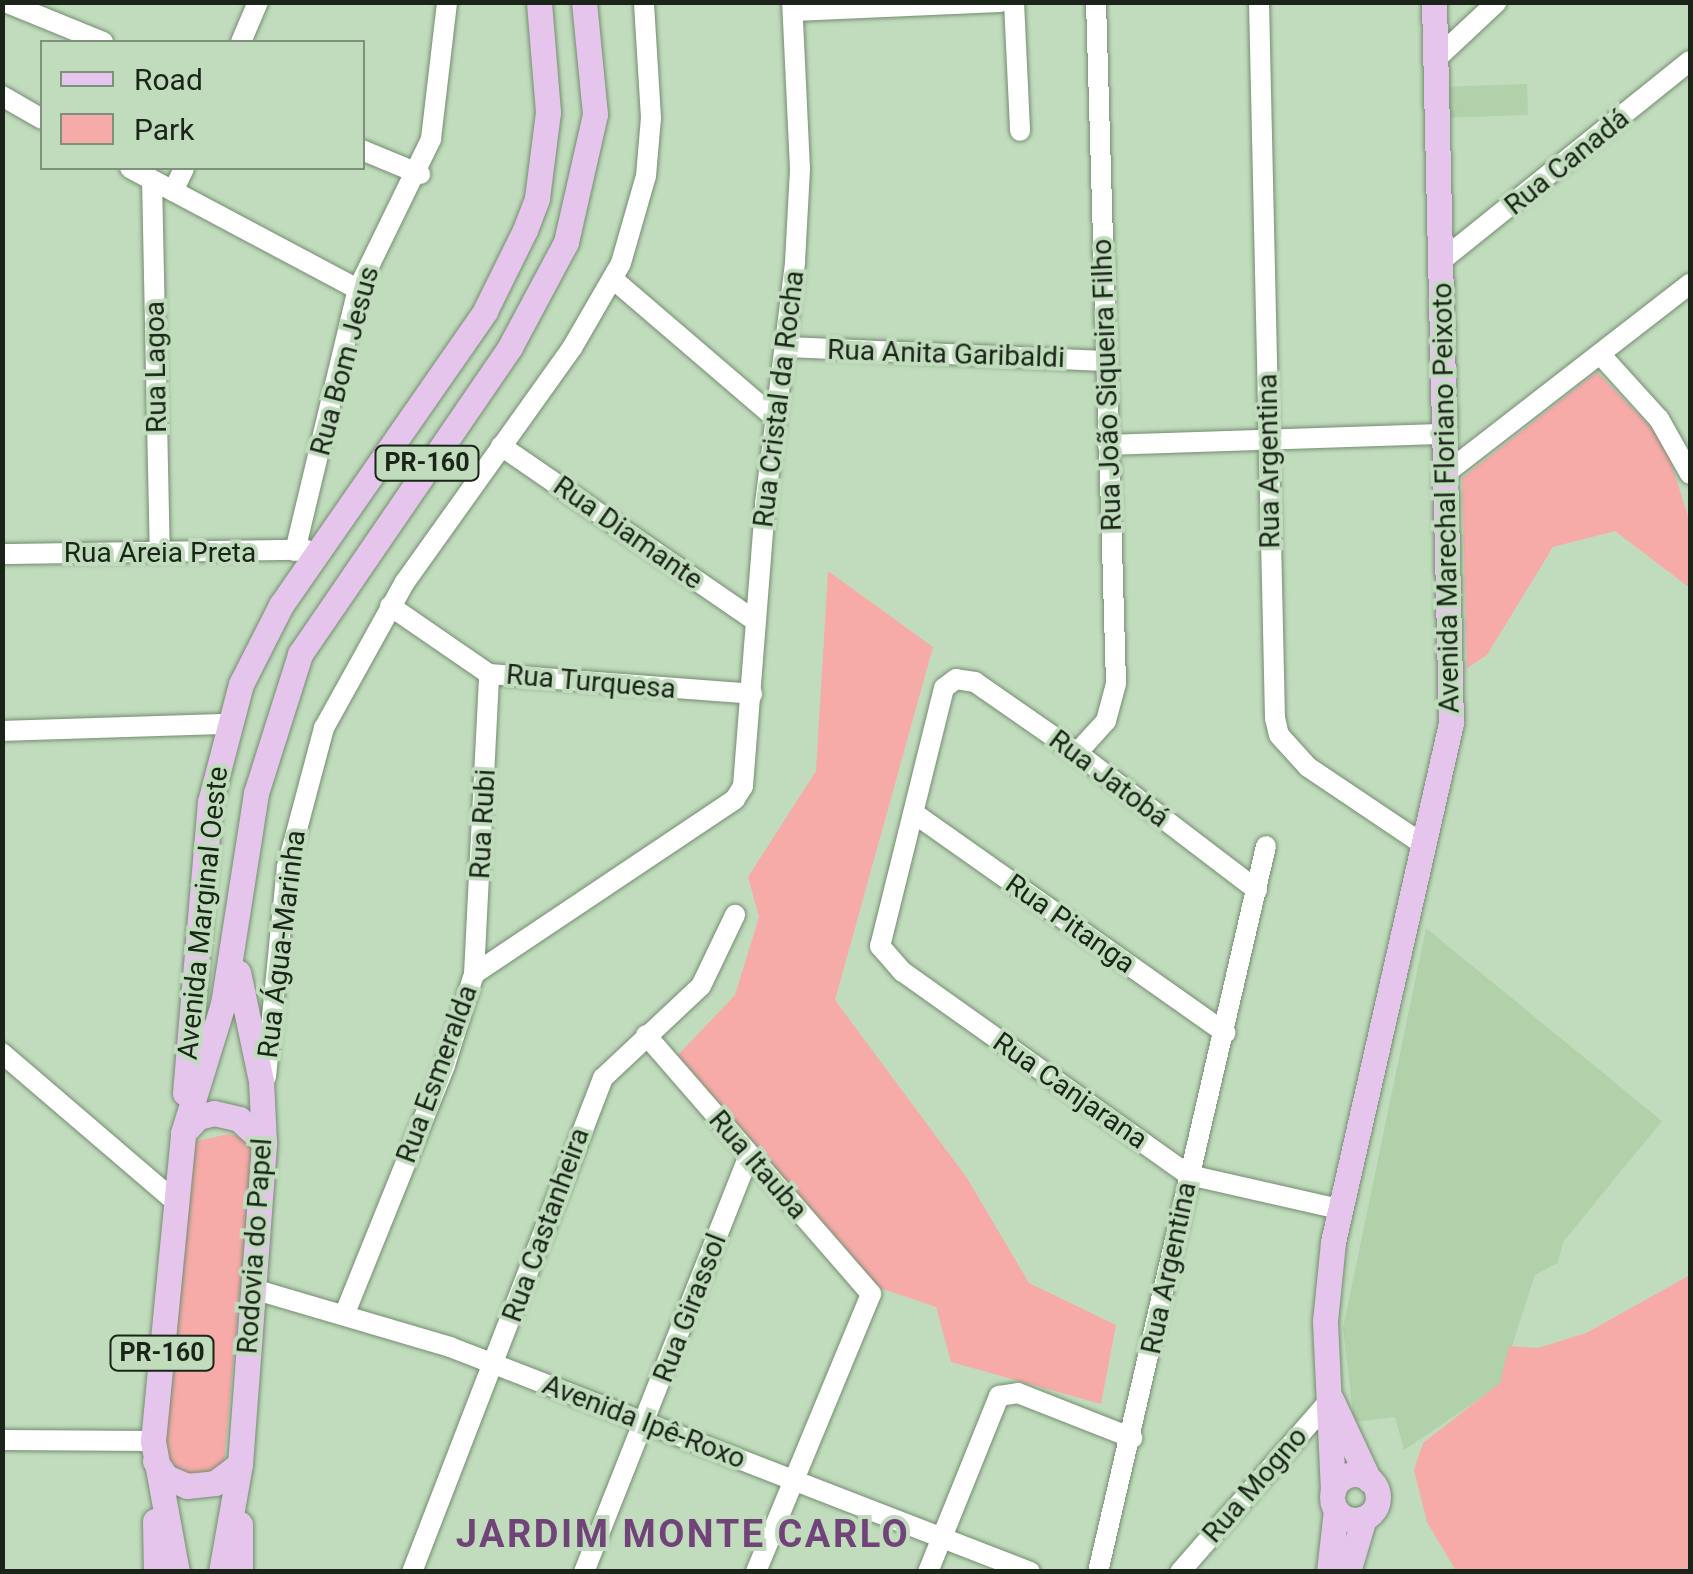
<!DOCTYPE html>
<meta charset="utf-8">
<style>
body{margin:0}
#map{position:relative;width:1693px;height:1574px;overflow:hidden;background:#c1dcbd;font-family:Roboto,sans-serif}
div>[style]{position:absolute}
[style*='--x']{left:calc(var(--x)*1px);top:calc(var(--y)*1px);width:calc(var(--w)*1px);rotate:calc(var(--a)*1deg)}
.built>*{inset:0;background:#b1d1ab;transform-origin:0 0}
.green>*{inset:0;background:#f7aba9}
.roads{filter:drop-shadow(0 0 2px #748d70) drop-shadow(0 0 2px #748d70)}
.minor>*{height:20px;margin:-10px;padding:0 10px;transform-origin:10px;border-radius:10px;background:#fff}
.major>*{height:25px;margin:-12.5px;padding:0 12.5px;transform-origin:12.5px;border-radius:12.5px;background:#e5c5eb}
.major>.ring{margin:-12.5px;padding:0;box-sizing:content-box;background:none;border:25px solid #e5c5eb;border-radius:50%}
span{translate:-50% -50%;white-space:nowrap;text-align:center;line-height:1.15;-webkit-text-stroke:8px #c1dcbd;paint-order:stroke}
.shield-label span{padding:2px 8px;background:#c1dcbd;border:2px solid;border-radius:8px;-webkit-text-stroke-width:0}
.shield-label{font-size:25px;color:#1a2418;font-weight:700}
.street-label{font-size:28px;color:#1a2418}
.district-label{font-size:38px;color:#704379;font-weight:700;letter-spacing:2.5px}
.frame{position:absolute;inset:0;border:5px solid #1a2418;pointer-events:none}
.legend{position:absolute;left:40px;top:40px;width:325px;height:130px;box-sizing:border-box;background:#c1dcbd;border:2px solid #7e927b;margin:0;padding:12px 18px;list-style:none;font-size:30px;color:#1a2418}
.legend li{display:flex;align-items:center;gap:20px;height:50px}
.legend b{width:50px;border:2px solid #7e927b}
</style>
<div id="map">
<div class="built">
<div style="left:1527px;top:84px;width:31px;height:81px;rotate:88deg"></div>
<div style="clip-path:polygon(1426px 928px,1662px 1121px,1563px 1242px,1558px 1263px,1535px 1275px,1499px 1386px,1404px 1450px,1395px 1417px,1354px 1422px,1343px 1328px)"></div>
</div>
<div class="green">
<div style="clip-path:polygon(1597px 372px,1664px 441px,1690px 522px,1690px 588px,1615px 531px,1553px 547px,1487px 655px,1467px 668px,1462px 478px)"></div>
<div style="clip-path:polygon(828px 571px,933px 647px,835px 1000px,967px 1178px,1029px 1283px,1116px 1325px,1101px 1404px,951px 1362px,936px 1307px,880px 1288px,678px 1055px,735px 995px,759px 917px,748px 877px,816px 771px)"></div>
<div style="clip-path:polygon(228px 1134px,244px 1138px,252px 1152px,224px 1465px,192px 1482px,159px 1467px,189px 1143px)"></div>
<div style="clip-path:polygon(1690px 1275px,1690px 1571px,1456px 1571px,1427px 1522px,1414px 1470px,1423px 1443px,1500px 1383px,1509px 1346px,1538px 1348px,1586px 1333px)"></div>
</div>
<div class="roads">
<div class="minor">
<div style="--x:5;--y:2;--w:106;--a:22.2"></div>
<div style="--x:1014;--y:2;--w:129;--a:87.3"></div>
<div style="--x:1259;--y:2;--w:716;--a:88.72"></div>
<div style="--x:1275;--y:718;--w:17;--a:77"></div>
<div style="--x:1279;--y:735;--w:43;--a:47.8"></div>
<div style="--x:1308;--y:767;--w:140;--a:33.9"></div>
<div style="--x:793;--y:11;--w:208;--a:-2.5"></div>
<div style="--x:241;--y:42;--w:43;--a:-67"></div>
<div style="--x:1436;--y:59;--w:83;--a:-43.1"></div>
<div style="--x:2;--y:96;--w:46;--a:29.9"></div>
<div style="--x:362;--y:150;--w:63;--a:22.5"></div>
<div style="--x:130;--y:168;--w:258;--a:28"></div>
<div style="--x:152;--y:180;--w:373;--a:88.8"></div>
<div style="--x:173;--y:191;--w:25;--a:-64"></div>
<div style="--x:1441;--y:261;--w:319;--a:-38.8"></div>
<div style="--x:613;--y:279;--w:212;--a:40.6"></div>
<div style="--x:786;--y:347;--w:320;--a:2.5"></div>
<div style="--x:1600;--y:354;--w:88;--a:47.8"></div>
<div style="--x:1659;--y:419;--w:63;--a:60.6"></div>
<div style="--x:1108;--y:445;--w:337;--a:-1.9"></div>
<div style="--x:501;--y:446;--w:309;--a:34.5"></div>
<div style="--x:1446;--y:473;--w:309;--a:-37.8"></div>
<div style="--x:295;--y:551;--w:269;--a:-76.5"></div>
<div style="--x:358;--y:289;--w:167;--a:-64"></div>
<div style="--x:431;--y:139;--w:138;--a:-83.3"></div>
<div style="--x:2;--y:554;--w:304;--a:-0.8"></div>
<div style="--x:390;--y:606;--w:120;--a:34.5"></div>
<div style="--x:489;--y:674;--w:264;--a:4.3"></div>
<div style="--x:2;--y:731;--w:226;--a:-1.8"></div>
<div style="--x:1077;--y:753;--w:43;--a:-47.8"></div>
<div style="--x:1106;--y:721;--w:39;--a:-75"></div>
<div style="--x:1116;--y:683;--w:681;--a:-91.68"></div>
<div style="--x:915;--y:814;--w:380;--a:35.2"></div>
<div style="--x:1257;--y:890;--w:226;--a:-142.7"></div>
<div style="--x:1077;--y:753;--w:124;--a:-145.2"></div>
<div style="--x:975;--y:682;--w:19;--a:-171"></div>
<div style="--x:956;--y:679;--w:15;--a:143"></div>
<div style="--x:944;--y:688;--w:266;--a:103.9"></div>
<div style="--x:880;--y:946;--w:35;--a:49"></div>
<div style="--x:903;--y:972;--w:351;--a:35.4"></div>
<div style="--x:1189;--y:1175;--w:154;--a:12.8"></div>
<div style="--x:474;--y:974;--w:300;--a:-87.1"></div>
<div style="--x:646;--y:1035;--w:343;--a:49"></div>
<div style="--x:871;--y:1294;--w:301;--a:112.5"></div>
<div style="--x:2;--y:1053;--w:232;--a:40.6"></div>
<div style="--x:266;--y:1077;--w:211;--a:-84.3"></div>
<div style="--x:287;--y:867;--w:144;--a:-75.1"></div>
<div style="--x:324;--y:728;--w:167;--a:-61"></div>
<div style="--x:405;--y:582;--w:287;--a:-54.5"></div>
<div style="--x:572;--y:348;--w:98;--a:-60"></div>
<div style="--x:621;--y:263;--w:91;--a:-74"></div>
<div style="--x:646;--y:176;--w:58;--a:-85.1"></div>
<div style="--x:651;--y:118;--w:116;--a:-93.5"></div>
<div style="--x:253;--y:1289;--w:205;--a:16.4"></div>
<div style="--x:450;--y:1347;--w:622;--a:21.2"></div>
<div style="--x:345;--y:1313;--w:267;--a:-68"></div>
<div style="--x:445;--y:1065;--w:96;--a:-72.3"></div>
<div style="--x:474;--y:974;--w:314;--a:-33.8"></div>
<div style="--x:735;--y:799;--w:15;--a:-58"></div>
<div style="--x:743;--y:786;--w:283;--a:-85.5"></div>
<div style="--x:765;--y:504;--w:244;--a:-82.9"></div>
<div style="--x:795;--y:262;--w:93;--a:-86.9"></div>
<div style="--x:800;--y:169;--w:167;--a:-92.7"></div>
<div style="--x:2;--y:1440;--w:151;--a:0.4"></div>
<div style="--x:412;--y:1572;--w:530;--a:-68.86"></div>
<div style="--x:603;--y:1078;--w:134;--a:-43.2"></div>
<div style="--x:701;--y:986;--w:79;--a:-64.4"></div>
<div style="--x:584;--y:1572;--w:448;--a:-68.4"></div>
<div style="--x:928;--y:1572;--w:190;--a:-68"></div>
<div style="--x:999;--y:1396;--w:19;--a:-9"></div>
<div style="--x:1018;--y:1393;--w:123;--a:21.5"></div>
<div style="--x:1098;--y:1572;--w:745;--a:-76.97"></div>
<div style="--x:1180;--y:1572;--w:230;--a:-48.9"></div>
</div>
<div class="major">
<div style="--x:185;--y:1093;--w:292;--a:-85.1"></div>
<div style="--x:210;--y:802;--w:122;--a:-75.3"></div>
<div style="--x:241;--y:684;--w:89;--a:-63.1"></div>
<div style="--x:281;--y:605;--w:358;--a:-55.2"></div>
<div style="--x:485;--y:311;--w:90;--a:-63.7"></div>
<div style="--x:525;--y:230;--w:34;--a:-69"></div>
<div style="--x:537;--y:198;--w:87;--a:-82.7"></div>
<div style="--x:548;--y:112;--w:110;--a:-94.7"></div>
<div style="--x:183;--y:1133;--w:22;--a:-47"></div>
<div style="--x:198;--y:1117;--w:16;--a:-14"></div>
<div style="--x:214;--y:1113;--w:26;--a:13"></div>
<div style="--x:239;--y:1119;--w:34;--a:43"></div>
<div style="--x:1331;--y:1399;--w:89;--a:64.9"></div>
<div style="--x:155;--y:1461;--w:19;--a:55"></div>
<div style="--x:166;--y:1477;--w:23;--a:23"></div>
<div style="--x:187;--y:1486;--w:28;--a:-6"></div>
<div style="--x:215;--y:1483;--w:31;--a:-37"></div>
<div class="ring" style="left:1332px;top:1474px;width:21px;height:21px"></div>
<div style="--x:1333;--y:1491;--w:170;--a:-92.7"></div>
<div style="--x:1325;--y:1321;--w:79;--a:-84.2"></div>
<div style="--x:1333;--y:1242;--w:532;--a:-77.19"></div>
<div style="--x:1451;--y:723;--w:721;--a:-91.35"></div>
<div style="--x:155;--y:1521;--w:51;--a:88.9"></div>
<div style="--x:177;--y:1572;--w:133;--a:-100.4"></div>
<div style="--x:153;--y:1441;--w:309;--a:-84.4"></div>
<div style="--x:183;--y:1133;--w:135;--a:-72.8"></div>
<div style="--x:223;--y:1004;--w:214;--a:-81.1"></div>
<div style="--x:256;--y:793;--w:146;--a:-72.4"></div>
<div style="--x:300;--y:654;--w:372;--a:-55.6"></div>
<div style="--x:510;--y:347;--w:119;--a:-61.9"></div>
<div style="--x:566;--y:242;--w:131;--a:-77.2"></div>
<div style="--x:595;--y:114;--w:113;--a:-95.6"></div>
<div style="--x:221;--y:1572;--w:110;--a:-80"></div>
<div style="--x:240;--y:1464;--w:323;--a:-85.7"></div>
<div style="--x:264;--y:1142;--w:61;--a:-92.8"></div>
<div style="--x:261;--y:1081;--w:111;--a:-101.9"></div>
<div style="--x:240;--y:1572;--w:48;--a:-90"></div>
<div style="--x:1329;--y:1572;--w:62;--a:-83.6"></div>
<div style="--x:1348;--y:1572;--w:56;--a:-73.5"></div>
</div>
</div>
<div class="shield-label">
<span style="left:427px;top:463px">PR-160</span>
<span style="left:162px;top:1353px">PR-160</span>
</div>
<div class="street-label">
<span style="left:1567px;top:162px;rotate:-39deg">Rua Canadá</span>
<span style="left:946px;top:354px;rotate:2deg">Rua Anita Garibaldi</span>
<span style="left:345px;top:361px;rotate:-75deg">Rua Bom Jesus</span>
<span style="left:156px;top:367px;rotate:-91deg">Rua Lagoa</span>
<span style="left:1107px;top:385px;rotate:-92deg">Rua João Siqueira Filho</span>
<span style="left:779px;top:399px;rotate:-83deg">Rua Cristal da Rocha</span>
<span style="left:1269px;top:461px;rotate:-91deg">Rua Argentina</span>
<span style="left:1446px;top:498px;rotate:-91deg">Avenida Marechal Floriano Peixoto</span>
<span style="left:628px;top:533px;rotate:35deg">Rua Diamante</span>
<span style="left:160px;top:553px">Rua Areia Preta</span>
<span style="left:591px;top:682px;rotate:5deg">Rua Turquesa</span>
<span style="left:1109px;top:779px;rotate:37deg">Rua Jatobá</span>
<span style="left:483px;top:824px;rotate:-87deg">Rua Rubi</span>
<span style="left:203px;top:913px;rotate:-84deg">Avenida Marginal Oeste</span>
<span style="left:1070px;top:924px;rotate:35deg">Rua Pitanga</span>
<span style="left:282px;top:944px;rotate:-83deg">Rua Água-Marinha</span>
<span style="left:437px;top:1074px;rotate:-70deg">Rua Esmeralda</span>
<span style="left:1070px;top:1091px;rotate:35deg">Rua Canjarana</span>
<span style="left:758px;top:1165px;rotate:49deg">Rua Itauba</span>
<span style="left:546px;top:1225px;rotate:-70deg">Rua Castanheira</span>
<span style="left:255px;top:1246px;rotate:-86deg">Rodovia do Papel</span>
<span style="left:1169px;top:1268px;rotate:-78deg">Rua Argentina</span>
<span style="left:690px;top:1308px;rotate:-69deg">Rua Girassol</span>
<span style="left:644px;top:1422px;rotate:21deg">Avenida Ipê-Roxo</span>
<span style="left:1255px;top:1485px;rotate:-49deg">Rua Mogno</span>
</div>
<div class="district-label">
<span style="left:683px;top:1535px">JARDIM MONTE CARLO</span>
</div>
<div class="frame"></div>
<ul class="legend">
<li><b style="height:12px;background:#e5c5eb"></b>Road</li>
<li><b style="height:28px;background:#f7aba9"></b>Park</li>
</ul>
</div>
